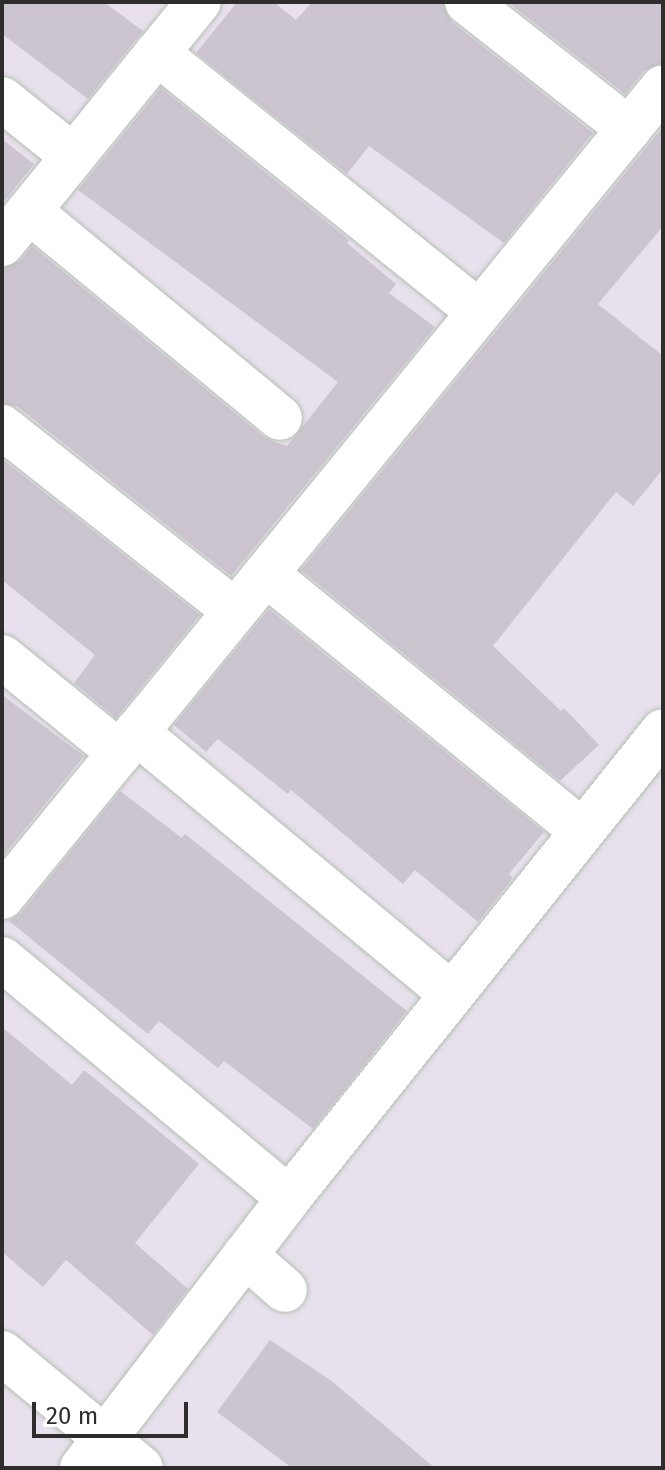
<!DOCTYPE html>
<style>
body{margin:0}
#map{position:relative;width:665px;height:1470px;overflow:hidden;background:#e8e1ed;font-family:"Fira Sans",sans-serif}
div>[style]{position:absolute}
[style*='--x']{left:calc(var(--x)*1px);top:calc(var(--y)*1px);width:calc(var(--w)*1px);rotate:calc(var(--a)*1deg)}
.building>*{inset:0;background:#ccc5d0}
.roads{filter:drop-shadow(0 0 2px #b5bfb4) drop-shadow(0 0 2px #b5bfb4)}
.street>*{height:44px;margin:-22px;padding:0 22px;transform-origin:22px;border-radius:22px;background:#fff}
span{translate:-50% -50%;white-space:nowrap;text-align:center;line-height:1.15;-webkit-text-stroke:6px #fff;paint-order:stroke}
.frame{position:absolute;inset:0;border:4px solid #2d2d2d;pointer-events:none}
.scale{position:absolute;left:32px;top:1402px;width:156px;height:36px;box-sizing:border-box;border:4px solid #2d2d2d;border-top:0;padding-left:10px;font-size:24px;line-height:28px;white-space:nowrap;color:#2d2d2d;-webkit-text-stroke:6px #fff;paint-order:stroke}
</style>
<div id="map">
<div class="building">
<div style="clip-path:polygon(2px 2px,104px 2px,143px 31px,88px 99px,2px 34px)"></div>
<div style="clip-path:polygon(237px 2px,274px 2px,296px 20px,312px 2px,443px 2px,452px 22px,593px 133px,504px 243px,369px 146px,347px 174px,196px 53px)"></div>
<div style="clip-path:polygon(508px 2px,663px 2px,663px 63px,644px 71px,625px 94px)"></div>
<div style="clip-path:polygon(161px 88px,349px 240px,347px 243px,396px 284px,389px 293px,435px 327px,231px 576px,18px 407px,2px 403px,2px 268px,21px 260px,32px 246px,264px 437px,275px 442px,287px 446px,338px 382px,78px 190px)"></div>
<div style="clip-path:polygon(663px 127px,663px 226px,598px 304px,663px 356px,663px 469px,633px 506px,616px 492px,493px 646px,561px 711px,564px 708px,599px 745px,560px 781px,301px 570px)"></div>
<div style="clip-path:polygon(2px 139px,34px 164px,2px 204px)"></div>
<div style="clip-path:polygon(2px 459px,200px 615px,116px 718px,74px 683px,95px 655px,2px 580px)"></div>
<div style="clip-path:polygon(269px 609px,544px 832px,509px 874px,513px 878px,478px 922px,415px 870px,403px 884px,291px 790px,288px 794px,218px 739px,206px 752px,174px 725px)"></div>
<div style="clip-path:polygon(2px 695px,84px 756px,2px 857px)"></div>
<div style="clip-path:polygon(120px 791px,182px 838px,185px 834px,407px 1011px,313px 1129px,224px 1061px,218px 1068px,159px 1021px,148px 1034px,9px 921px,21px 913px)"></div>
<div style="clip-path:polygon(2px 1027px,72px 1085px,84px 1070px,199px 1164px,135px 1243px,188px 1289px,153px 1335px,66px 1260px,43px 1287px,2px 1252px)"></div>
<div style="clip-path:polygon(270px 1340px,329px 1379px,435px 1468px,292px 1468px,217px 1412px)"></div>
</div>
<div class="roads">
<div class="street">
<div style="--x:467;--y:2;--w:206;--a:38.1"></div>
<div style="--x:157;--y:53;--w:413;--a:38.8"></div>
<div style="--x:2;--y:99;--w:91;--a:38.8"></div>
<div style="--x:29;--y:211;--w:325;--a:39.5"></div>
<div style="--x:2;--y:244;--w:312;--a:-50.9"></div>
<div style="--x:2;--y:427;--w:297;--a:38.3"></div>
<div style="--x:266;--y:574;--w:407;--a:39.1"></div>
<div style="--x:2;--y:657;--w:152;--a:39.1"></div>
<div style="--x:136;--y:732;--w:410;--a:39.7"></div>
<div style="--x:2;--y:897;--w:1045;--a:-50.78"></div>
<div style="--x:2;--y:959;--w:373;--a:39.8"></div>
<div style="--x:245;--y:1255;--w:53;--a:41.2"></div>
<div style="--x:2;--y:1353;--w:180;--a:39.6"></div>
<div style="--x:82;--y:1468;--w:340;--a:-52.5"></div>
<div style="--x:289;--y:1198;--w:598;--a:-51.31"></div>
</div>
</div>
<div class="frame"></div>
<div class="scale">20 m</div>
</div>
